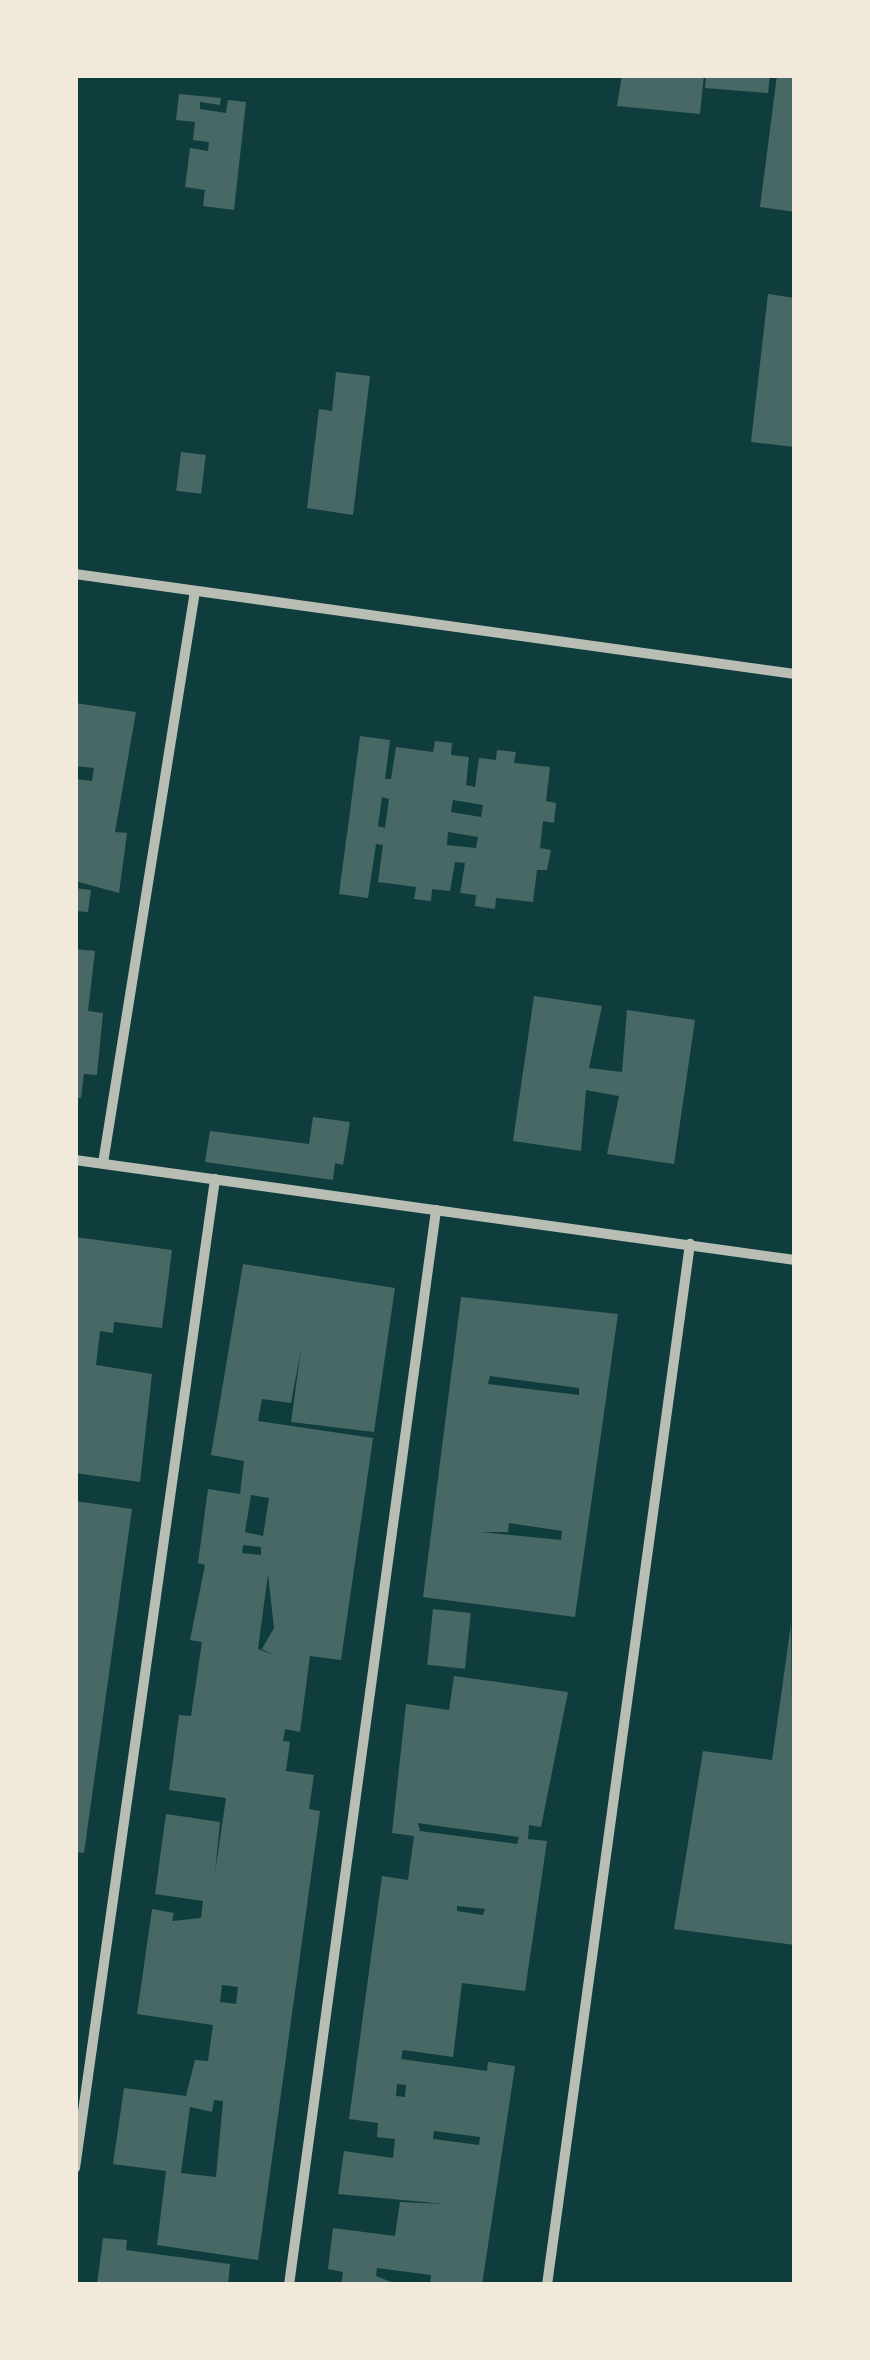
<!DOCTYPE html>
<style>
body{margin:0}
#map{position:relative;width:870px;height:2360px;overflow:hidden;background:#0f3d3e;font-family:"IBM Plex Serif",serif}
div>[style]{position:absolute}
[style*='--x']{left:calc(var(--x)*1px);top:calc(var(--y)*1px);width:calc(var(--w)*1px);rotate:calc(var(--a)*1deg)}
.building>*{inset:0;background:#486865;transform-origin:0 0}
.minor>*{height:10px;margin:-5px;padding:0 5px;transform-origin:5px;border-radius:5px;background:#b8beb3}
span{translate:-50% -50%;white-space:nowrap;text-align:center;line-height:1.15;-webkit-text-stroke:8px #f1e9da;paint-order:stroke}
.frame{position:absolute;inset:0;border:78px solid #f1e9da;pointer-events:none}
</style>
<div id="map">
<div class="building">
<div style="clip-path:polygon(622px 75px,704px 75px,700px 114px,617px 106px)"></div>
<div style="clip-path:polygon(706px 75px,770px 75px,768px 93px,705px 88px)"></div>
<div style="clip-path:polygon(777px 75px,795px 75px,795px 212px,760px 207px)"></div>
<div style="clip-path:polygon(179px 94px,221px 98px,220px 105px,200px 102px,200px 109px,226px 113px,228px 100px,246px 102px,234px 210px,203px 206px,205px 190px,185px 187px,190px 148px,208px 151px,209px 142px,193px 140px,195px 122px,176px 120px)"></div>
<div style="clip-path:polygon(768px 294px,795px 298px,795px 447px,751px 442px)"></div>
<div style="clip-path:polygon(336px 372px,370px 376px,353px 515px,307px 508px,319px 409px,332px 411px)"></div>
<div style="left:181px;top:452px;width:25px;height:39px;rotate:7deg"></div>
<div style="clip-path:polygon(75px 703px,136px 712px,115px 832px,127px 833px,119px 893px,75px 881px,75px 779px,92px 781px,94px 768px,75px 766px)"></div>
<div style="clip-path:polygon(evenodd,360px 736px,390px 740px,385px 779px,391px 779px,396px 747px,433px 752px,435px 741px,452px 743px,451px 755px,469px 757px,466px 785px,475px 787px,479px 758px,496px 760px,497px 750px,516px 752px,514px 763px,550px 767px,546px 801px,556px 803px,554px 823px,543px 821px,540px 848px,551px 850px,547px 870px,537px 870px,533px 902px,496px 898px,495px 909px,475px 906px,476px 895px,460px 893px,465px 863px,455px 862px,450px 891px,432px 889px,431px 901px,414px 899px,416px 887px,378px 882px,383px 845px,376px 844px,368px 898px,339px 894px,360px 736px,382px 797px,389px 799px,385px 828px,378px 826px,382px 797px,360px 736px,453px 800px,483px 805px,481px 817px,451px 812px,453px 800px,360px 736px,448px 832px,478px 837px,476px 848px,447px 845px,448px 832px)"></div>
<div style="clip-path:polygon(75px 888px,91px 890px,88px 912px,75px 911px)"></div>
<div style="clip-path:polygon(75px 949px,95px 951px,88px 1011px,103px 1013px,97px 1075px,84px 1074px,81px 1098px,75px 1098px)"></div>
<div style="clip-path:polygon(534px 996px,602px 1006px,589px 1068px,622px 1072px,627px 1010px,695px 1020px,674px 1164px,607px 1154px,619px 1096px,586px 1090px,581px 1151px,513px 1141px)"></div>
<div style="clip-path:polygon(313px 1117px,350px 1122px,343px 1165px,335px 1163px,333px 1180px,205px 1162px,210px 1131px,309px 1144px)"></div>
<div style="clip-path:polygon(75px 1237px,172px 1250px,162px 1328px,114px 1322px,113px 1333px,100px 1331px,96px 1365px,152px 1374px,140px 1482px,75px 1473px)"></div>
<div style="clip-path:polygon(evenodd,243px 1264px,395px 1288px,374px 1432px,291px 1422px,301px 1350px,291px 1403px,262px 1399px,258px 1421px,373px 1438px,341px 1660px,310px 1656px,300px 1732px,285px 1729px,283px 1741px,290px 1742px,286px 1771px,314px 1775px,309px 1809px,320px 1811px,258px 2260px,157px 2245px,166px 2171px,113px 2164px,124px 2088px,186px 2096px,195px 2060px,208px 2061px,213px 2025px,137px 2014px,152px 1909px,174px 1913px,172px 1921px,201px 1918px,203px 1901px,155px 1894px,166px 1814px,220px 1822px,215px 1873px,226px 1798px,169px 1790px,179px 1715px,191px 1716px,202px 1642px,190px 1640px,205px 1565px,198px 1563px,208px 1489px,240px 1494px,244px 1461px,211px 1455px,243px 1264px,251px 1495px,269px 1498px,263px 1536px,245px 1532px,251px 1495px,243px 1264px,243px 1545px,261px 1547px,261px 1555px,242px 1553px,243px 1545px,243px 1264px,268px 1574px,274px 1628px,262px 1649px,274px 1655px,258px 1649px,268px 1574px,243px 1264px,222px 1985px,238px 1987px,236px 2004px,220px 2002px,222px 1985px,243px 1264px,214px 2100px,223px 2101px,216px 2177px,181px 2173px,190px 2107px,212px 2112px,214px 2100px)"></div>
<div style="clip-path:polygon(evenodd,461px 1297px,618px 1314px,575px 1617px,423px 1597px,461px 1297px,490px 1376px,579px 1388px,579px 1395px,488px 1384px,490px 1376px,461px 1297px,509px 1523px,562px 1531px,561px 1540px,481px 1532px,508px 1532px,509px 1523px)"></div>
<div style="clip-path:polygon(75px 1501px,132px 1509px,84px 1853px,75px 1852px)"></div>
<div style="left:433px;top:1609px;width:38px;height:56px;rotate:6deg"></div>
<div style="clip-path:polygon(791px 1624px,795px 1945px,674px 1929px,703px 1751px,772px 1760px)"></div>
<div style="clip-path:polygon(evenodd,454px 1676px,568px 1692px,541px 1827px,529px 1825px,528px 1839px,547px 1841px,525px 1991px,462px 1983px,453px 2057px,403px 2050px,401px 2059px,487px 2071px,488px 2062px,515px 2066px,482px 2285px,430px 2285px,431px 2275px,377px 2268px,376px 2276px,399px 2285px,341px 2285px,343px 2272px,328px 2269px,333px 2228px,395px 2236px,400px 2202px,446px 2204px,338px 2194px,344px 2151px,393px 2158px,395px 2139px,377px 2137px,378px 2123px,349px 2119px,382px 1876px,408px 1880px,414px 1836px,392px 1833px,406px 1704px,449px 1710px,454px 1676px,418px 1823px,438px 1826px,519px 1837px,517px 1844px,420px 1831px,418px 1823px,454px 1676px,457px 1906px,485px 1909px,483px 1915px,457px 1911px,457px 1906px,454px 1676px,397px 2084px,406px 2085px,405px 2097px,396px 2096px,397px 2084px,454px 1676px,434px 2131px,480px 2137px,479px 2145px,433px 2139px,434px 2131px)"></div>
<div style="clip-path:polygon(103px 2238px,127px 2240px,126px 2250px,230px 2264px,228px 2285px,97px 2285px)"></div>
</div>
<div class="minor">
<div style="--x:75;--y:574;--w:727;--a:7.91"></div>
<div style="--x:75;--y:1160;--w:727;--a:7.91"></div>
<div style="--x:103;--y:1163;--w:579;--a:-80.86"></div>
<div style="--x:75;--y:2168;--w:999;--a:-81.94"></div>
<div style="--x:289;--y:2285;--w:1085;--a:-82.21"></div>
<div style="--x:547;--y:2285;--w:1051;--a:-82.18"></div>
</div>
<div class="frame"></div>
</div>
